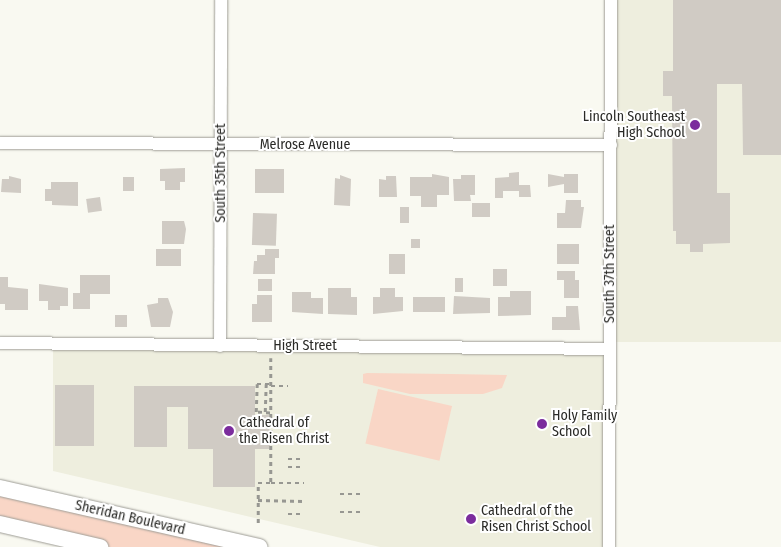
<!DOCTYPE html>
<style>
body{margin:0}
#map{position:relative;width:781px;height:547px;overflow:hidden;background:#f9f9f1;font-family:"Fira Sans Condensed",sans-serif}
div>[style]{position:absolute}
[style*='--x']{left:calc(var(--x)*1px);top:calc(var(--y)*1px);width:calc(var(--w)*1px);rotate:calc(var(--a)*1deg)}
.built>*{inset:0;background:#eeeede;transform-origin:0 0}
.green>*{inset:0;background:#f9d6c6;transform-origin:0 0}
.building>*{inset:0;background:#d0cbc4;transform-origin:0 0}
.path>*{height:2.5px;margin-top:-1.25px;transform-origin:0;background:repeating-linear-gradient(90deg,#979792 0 4px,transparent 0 8px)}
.roads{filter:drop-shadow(0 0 1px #9e9d96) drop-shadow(0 0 1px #9e9d96)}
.minor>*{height:12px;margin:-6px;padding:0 6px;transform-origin:6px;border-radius:6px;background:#fff}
.secondary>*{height:16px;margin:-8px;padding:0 8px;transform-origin:8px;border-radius:8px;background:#fff}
.dots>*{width:14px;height:14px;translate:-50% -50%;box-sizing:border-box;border:2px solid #fff;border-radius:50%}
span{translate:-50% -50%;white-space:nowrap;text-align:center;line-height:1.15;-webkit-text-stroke:4px #fff;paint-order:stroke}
.poi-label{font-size:14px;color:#2a2a27}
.right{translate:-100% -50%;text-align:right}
.left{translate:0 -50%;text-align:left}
.street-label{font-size:14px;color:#2a2a27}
</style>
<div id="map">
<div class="built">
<div style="left:611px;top:0;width:170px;height:342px"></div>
<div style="clip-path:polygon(53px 344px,609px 349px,609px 547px,380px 547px,53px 471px)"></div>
</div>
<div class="green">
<div style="clip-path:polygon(367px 373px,451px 374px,507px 375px,502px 388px,483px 394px,410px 394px,363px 383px,363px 374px)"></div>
<div style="left:378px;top:389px;width:76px;height:56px;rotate:13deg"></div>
<div style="clip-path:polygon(0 488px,259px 547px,100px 547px,0 524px)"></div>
</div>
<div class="building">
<div style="clip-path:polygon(673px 0,781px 0,781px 155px,743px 155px,742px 84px,717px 84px,717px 193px,730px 193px,730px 243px,703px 244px,703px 252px,690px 252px,690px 244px,676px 244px,676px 231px,673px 231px,672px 96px,663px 96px,663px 71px,673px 71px)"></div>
<div style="clip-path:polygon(185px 168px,185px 182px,180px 182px,180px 190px,165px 190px,165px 181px,160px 181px,160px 169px)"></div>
<div style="left:255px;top:169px;width:29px;height:24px"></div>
<div style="clip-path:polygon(519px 172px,519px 185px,530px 185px,531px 197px,519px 197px,519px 191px,503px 191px,503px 198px,495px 198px,495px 178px,509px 177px,509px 173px)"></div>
<div style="clip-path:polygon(432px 174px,449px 177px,449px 195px,437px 195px,437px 207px,421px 207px,421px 196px,410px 196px,410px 177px,432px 177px)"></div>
<div style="clip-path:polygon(548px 174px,564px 177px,564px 174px,578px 174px,578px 193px,564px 193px,564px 184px,548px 187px)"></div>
<div style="clip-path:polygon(340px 175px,351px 179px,350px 206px,334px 205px,335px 178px,340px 179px)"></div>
<div style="clip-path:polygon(461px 175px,475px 175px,475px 195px,470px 195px,471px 201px,454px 201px,453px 179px,461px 179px)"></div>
<div style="clip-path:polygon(9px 176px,21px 179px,21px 193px,1px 192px,2px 179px,9px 179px)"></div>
<div style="clip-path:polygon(386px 176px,396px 176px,397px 197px,379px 197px,379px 179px,386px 180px)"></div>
<div style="left:123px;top:177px;width:11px;height:14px"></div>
<div style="clip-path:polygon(51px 182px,78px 182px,78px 206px,52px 205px,52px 201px,45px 201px,45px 189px,51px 189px)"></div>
<div style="left:100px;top:197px;width:14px;height:14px;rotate:82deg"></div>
<div style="clip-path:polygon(566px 200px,581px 200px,581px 207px,584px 207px,581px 228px,557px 228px,557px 213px,565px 213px)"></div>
<div style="left:472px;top:203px;width:18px;height:14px"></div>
<div style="left:400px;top:207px;width:9px;height:16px"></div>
<div style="left:253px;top:213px;width:24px;height:32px;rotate:2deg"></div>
<div style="clip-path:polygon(162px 221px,184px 221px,186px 229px,184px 244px,162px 244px)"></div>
<div style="left:411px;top:239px;width:9px;height:9px"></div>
<div style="left:579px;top:244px;width:20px;height:22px;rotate:90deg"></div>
<div style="left:156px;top:249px;width:25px;height:17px"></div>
<div style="clip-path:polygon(265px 249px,279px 249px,279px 258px,275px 258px,275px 274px,253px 274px,254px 261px,257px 261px,257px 255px,265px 255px)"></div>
<div style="left:389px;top:254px;width:16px;height:20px"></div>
<div style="left:493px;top:269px;width:14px;height:17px"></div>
<div style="clip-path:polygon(557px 271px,575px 271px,575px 280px,579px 280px,579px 298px,564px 298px,564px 280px,557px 280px)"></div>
<div style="clip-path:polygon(80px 275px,110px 275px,110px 294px,90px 294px,90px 309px,73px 309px,73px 293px,80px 293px)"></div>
<div style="clip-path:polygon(0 277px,8px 277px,8px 287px,28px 289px,28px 310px,5px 310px,5px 304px,0 304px)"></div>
<div style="left:455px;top:278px;width:8px;height:14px"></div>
<div style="left:258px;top:279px;width:14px;height:12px"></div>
<div style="clip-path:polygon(39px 284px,68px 288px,68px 306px,60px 306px,60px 310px,48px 310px,48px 301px,39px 301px)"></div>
<div style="clip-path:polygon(328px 288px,351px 288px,351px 297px,357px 297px,357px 315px,328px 314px)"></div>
<div style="clip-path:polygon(380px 288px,395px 288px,395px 297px,403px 297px,403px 311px,373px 314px,373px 297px,380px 297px)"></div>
<div style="clip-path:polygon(510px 291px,531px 291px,531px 315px,498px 316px,498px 297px,510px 297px)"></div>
<div style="clip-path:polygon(292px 292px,311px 292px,311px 298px,323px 298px,323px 314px,292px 312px)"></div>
<div style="clip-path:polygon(257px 295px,272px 295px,272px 322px,252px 322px,252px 304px,257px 304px)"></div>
<div style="clip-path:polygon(454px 296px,490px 298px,490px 313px,453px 314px)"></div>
<div style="left:413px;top:297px;width:32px;height:15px"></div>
<div style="clip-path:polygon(158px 298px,168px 298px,173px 312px,170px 327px,151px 327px,147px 305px,158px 303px)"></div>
<div style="clip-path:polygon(566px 306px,578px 306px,580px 330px,552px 330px,552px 317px,566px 317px)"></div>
<div style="left:115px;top:315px;width:12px;height:12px"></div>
<div style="left:55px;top:385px;width:39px;height:61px"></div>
<div style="clip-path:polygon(134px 386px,255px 386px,255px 415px,269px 415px,270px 449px,255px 449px,255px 487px,213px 487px,213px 449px,188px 449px,188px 407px,167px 407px,167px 447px,134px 447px)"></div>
</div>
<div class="path">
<div style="--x:271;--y:358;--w:125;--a:90"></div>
<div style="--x:271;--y:483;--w:33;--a:0"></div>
<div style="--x:271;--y:386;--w:17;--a:0"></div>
<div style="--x:265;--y:412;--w:28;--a:-88"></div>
<div style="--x:270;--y:413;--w:14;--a:-176"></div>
<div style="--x:256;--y:412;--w:28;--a:-88"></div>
<div style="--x:257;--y:384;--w:14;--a:0"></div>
<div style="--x:288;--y:459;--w:16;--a:0"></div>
<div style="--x:288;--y:467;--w:16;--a:0"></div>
<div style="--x:340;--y:494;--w:21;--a:0"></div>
<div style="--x:258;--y:500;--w:45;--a:1.3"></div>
<div style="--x:340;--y:512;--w:20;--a:0"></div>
<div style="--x:288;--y:514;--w:15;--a:0"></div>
<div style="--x:258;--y:523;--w:40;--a:-90"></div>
<div style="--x:258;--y:483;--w:13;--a:0"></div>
</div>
<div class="roads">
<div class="minor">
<div style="--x:0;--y:143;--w:611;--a:0.19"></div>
<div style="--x:0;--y:343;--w:609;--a:0.56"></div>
<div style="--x:220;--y:346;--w:346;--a:-89.8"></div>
<div style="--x:609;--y:547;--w:547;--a:-89.79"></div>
</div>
<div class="secondary">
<div style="--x:0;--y:488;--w:266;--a:12.8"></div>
<div style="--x:0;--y:524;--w:103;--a:13"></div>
</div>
</div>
<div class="dots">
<div style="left:695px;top:125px;background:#7b2c9d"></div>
<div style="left:542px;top:424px;background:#7b2c9d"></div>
<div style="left:229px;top:431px;background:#7b2c9d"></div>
<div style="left:471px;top:519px;background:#7b2c9d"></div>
</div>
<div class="poi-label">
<span class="right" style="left:685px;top:125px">Lincoln Southeast<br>High School</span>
<span class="left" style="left:552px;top:424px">Holy Family<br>School</span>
<span class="left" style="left:239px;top:431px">Cathedral of<br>the Risen Christ</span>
<span class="left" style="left:481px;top:519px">Cathedral of the<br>Risen Christ School</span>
</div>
<div class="street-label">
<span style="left:305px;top:145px">Melrose Avenue</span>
<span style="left:221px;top:173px;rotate:-90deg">South 35th Street</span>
<span style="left:610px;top:274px;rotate:-90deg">South 37th Street</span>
<span style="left:305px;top:346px">High Street</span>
<span style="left:130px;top:518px;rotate:13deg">Sheridan Boulevard</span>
</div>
</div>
